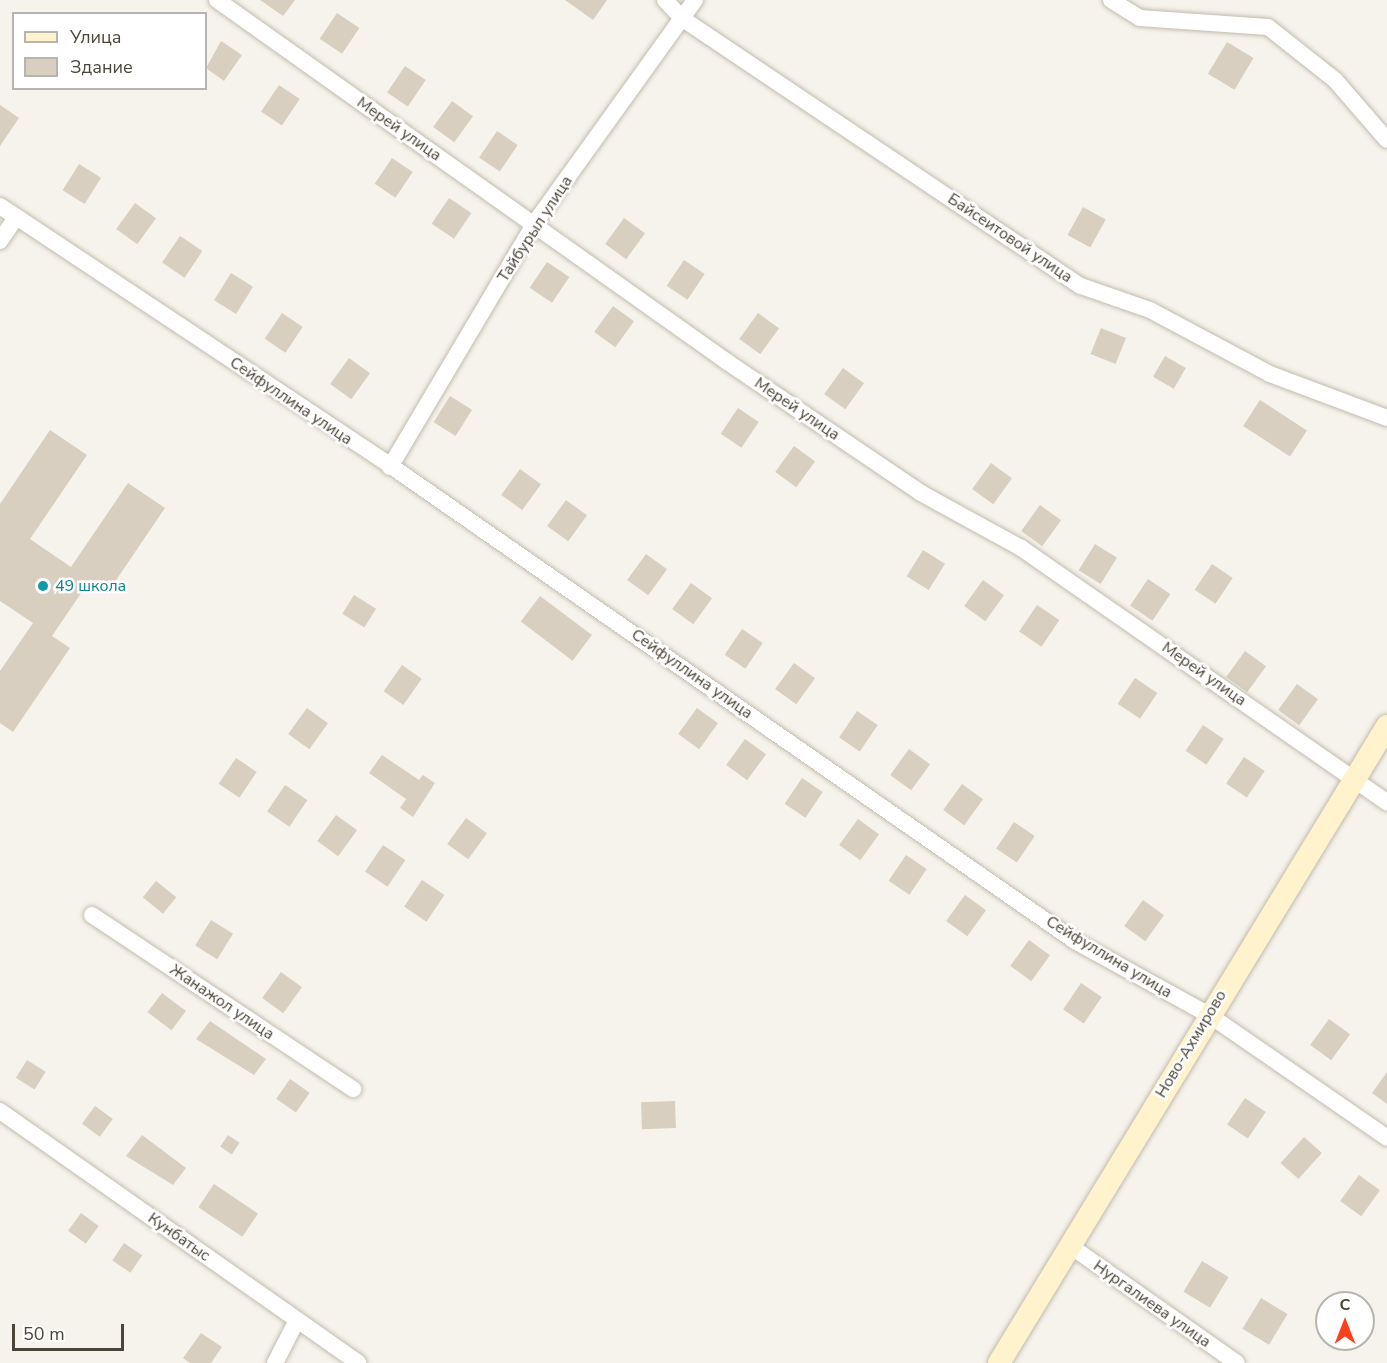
<!DOCTYPE html>
<meta charset="utf-8">
<style>
body{margin:0}
#map{position:relative;width:1387px;height:1363px;overflow:hidden;background:#f6f3ec;font-family:"Nunito Sans",sans-serif}
div>[style]{position:absolute}
[style*='--x']{left:calc(var(--x)*1px);top:calc(var(--y)*1px);width:calc(var(--w)*1px);rotate:calc(var(--a)*1deg)}
.building>*{inset:0;background:#d8cfc1;transform-origin:0 0}
.roads{filter:drop-shadow(0 0 2px #c2bbae) drop-shadow(0 0 2px #c2bbae)}
.street>*{height:16px;margin:-8px;padding:0 8px;transform-origin:8px;border-radius:8px;background:#fff}
.secondary>*{height:22px;margin:-11px;padding:0 11px;transform-origin:11px;border-radius:11px;background:#fff3cd}
.dots>*{width:16px;height:16px;translate:-50% -50%;box-sizing:border-box;border:3px solid #fff;border-radius:50%}
span{translate:-50% -50%;white-space:nowrap;text-align:center;line-height:1.15;-webkit-text-stroke:5px #fff;paint-order:stroke}
.street-label{font-size:16px;color:#4b4439}
.culture-label{font-size:16px;color:#0d838f}
.left{translate:0 -50%;text-align:left}
.legend{position:absolute;left:12px;top:12px;width:195px;height:78px;box-sizing:border-box;background:#fff;border:2px solid #b7b4b0;margin:0;padding:8px 10px;list-style:none;font-size:18px;color:#4b4439}
.legend li{display:flex;align-items:center;gap:12px;height:30px}
.legend b{width:30px;border:2px solid #b7b4b0}
.north{position:absolute;left:1315px;top:1291px;width:60px;height:60px;box-sizing:border-box;background:#fff;border:2px solid #b7b4b0;border-radius:50%;rotate:0deg;font-size:16px;font-weight:700;line-height:24px;text-align:center;color:#4b4439}
.north::after{content:'';display:block;margin:auto;width:21px;height:27px;background:#fc3f1d;clip-path:polygon(50% 0,100% 100%,50% 72%,0 100%)}
.scale{position:absolute;left:12px;top:1324px;width:112px;height:27px;box-sizing:border-box;border:3px solid #4b4439;border-top:0;padding-left:8px;font-size:18px;line-height:21px;white-space:nowrap;color:#4b4439;-webkit-text-stroke:4px #fff;paint-order:stroke}
</style>
<div id="map">
<div class="building">
<div style="clip-path:polygon(260px 0,295px 0,283px 16px)"></div>
<div style="clip-path:polygon(565px 0,607px 0,593px 20px)"></div>
<div style="left:337px;top:13px;width:27px;height:31px;rotate:34deg"></div>
<div style="clip-path:polygon(221px 41px,242px 55px,224px 81px,206px 68px)"></div>
<div style="left:1227px;top:42px;width:31px;height:37px;rotate:31deg"></div>
<div style="left:405px;top:66px;width:25px;height:32px;rotate:34deg"></div>
<div style="left:279px;top:85px;width:25px;height:32px;rotate:34deg"></div>
<div style="left:452px;top:101px;width:26px;height:32px;rotate:36deg"></div>
<div style="clip-path:polygon(0 105px,19px 118px,0 146px)"></div>
<div style="left:497px;top:131px;width:25px;height:32px;rotate:34deg"></div>
<div style="left:392px;top:158px;width:25px;height:31px;rotate:34deg"></div>
<div style="left:79px;top:164px;width:26px;height:31px;rotate:32deg"></div>
<div style="left:449px;top:198px;width:27px;height:31px;rotate:34deg"></div>
<div style="left:135px;top:203px;width:26px;height:32px;rotate:36deg"></div>
<div style="left:1083px;top:207px;width:26px;height:32px;rotate:29deg"></div>
<div style="left:624px;top:218px;width:26px;height:32px;rotate:36deg"></div>
<div style="left:180px;top:236px;width:27px;height:32px;rotate:34deg"></div>
<div style="left:684px;top:260px;width:25px;height:31px;rotate:34deg"></div>
<div style="left:547px;top:262px;width:27px;height:31px;rotate:34deg"></div>
<div style="left:231px;top:273px;width:26px;height:32px;rotate:32deg"></div>
<div style="left:613px;top:306px;width:26px;height:32px;rotate:36deg"></div>
<div style="left:282px;top:313px;width:25px;height:31px;rotate:34deg"></div>
<div style="left:758px;top:313px;width:26px;height:32px;rotate:36deg"></div>
<div style="left:1101px;top:328px;width:27px;height:28px;rotate:22deg"></div>
<div style="left:1165px;top:356px;width:24px;height:24px;rotate:30deg"></div>
<div style="left:349px;top:358px;width:26px;height:32px;rotate:36deg"></div>
<div style="left:843px;top:368px;width:26px;height:32px;rotate:36deg"></div>
<div style="left:450px;top:396px;width:26px;height:31px;rotate:32deg"></div>
<div style="left:1260px;top:400px;width:56px;height:31px;rotate:33deg"></div>
<div style="left:738px;top:408px;width:25px;height:31px;rotate:34deg"></div>
<div style="clip-path:polygon(50px 430px,87px 455px,30px 539px,71px 567px,128px 483px,165px 508px,108px 592px,90px 580px,52px 636px,70px 648px,13px 732px,0 723px,0 671px,33px 623px,0 601px,0 504px)"></div>
<div style="left:794px;top:446px;width:26px;height:32px;rotate:36deg"></div>
<div style="left:991px;top:463px;width:26px;height:32px;rotate:36deg"></div>
<div style="left:520px;top:469px;width:26px;height:32px;rotate:36deg"></div>
<div style="left:566px;top:500px;width:26px;height:32px;rotate:36deg"></div>
<div style="left:1040px;top:505px;width:26px;height:32px;rotate:36deg"></div>
<div style="left:1095px;top:544px;width:26px;height:31px;rotate:32deg"></div>
<div style="left:923px;top:550px;width:26px;height:31px;rotate:32deg"></div>
<div style="left:646px;top:554px;width:26px;height:32px;rotate:36deg"></div>
<div style="left:1212px;top:564px;width:25px;height:31px;rotate:34deg"></div>
<div style="left:1148px;top:579px;width:27px;height:32px;rotate:34deg"></div>
<div style="left:983px;top:580px;width:26px;height:32px;rotate:36deg"></div>
<div style="left:691px;top:583px;width:26px;height:32px;rotate:36deg"></div>
<div style="left:354px;top:595px;width:26px;height:22px;rotate:32deg"></div>
<div style="left:540px;top:596px;width:65px;height:32px;rotate:37deg"></div>
<div style="left:1037px;top:605px;width:27px;height:32px;rotate:34deg"></div>
<div style="left:742px;top:629px;width:25px;height:31px;rotate:34deg"></div>
<div style="left:1245px;top:651px;width:26px;height:32px;rotate:36deg"></div>
<div style="left:794px;top:663px;width:26px;height:32px;rotate:36deg"></div>
<div style="left:402px;top:665px;width:24px;height:32px;rotate:35deg"></div>
<div style="left:1135px;top:678px;width:27px;height:31px;rotate:34deg"></div>
<div style="left:1297px;top:684px;width:26px;height:32px;rotate:36deg"></div>
<div style="left:307px;top:708px;width:26px;height:32px;rotate:36deg"></div>
<div style="left:697px;top:708px;width:26px;height:32px;rotate:36deg"></div>
<div style="left:857px;top:711px;width:25px;height:32px;rotate:34deg"></div>
<div style="left:1203px;top:725px;width:25px;height:31px;rotate:34deg"></div>
<div style="left:745px;top:739px;width:26px;height:32px;rotate:36deg"></div>
<div style="left:909px;top:749px;width:26px;height:32px;rotate:36deg"></div>
<div style="clip-path:polygon(382px 755px,419px 780px,423px 775px,435px 783px,413px 817px,400px 808px,406px 799px,369px 773px)"></div>
<div style="left:1244px;top:757px;width:25px;height:32px;rotate:34deg"></div>
<div style="left:236px;top:758px;width:25px;height:31px;rotate:34deg"></div>
<div style="left:802px;top:778px;width:25px;height:31px;rotate:34deg"></div>
<div style="left:962px;top:784px;width:26px;height:32px;rotate:36deg"></div>
<div style="left:285px;top:785px;width:27px;height:32px;rotate:34deg"></div>
<div style="left:336px;top:815px;width:26px;height:32px;rotate:36deg"></div>
<div style="left:466px;top:818px;width:26px;height:32px;rotate:36deg"></div>
<div style="left:858px;top:819px;width:26px;height:32px;rotate:36deg"></div>
<div style="left:1014px;top:822px;width:25px;height:32px;rotate:34deg"></div>
<div style="left:383px;top:845px;width:27px;height:32px;rotate:34deg"></div>
<div style="left:906px;top:855px;width:25px;height:31px;rotate:34deg"></div>
<div style="left:422px;top:880px;width:27px;height:32px;rotate:34deg"></div>
<div style="left:156px;top:881px;width:26px;height:21px;rotate:39deg"></div>
<div style="left:965px;top:895px;width:26px;height:32px;rotate:36deg"></div>
<div style="left:1143px;top:900px;width:26px;height:32px;rotate:36deg"></div>
<div style="left:211px;top:920px;width:26px;height:30px;rotate:32deg"></div>
<div style="left:1029px;top:940px;width:26px;height:32px;rotate:36deg"></div>
<div style="left:281px;top:972px;width:26px;height:32px;rotate:36deg"></div>
<div style="left:1081px;top:983px;width:25px;height:32px;rotate:34deg"></div>
<div style="left:162px;top:993px;width:30px;height:24px;rotate:37deg"></div>
<div style="left:1329px;top:1019px;width:26px;height:32px;rotate:36deg"></div>
<div style="clip-path:polygon(210px 1021px,266px 1059px,254px 1075px,196px 1039px)"></div>
<div style="left:27px;top:1060px;width:22px;height:21px;rotate:32deg"></div>
<div style="clip-path:polygon(1387px 1072px,1387px 1104px,1372px 1093px)"></div>
<div style="left:290px;top:1079px;width:24px;height:24px;rotate:35deg"></div>
<div style="left:1245px;top:1098px;width:25px;height:32px;rotate:34deg"></div>
<div style="left:675px;top:1101px;width:27px;height:34px;rotate:88deg"></div>
<div style="left:95px;top:1106px;width:22px;height:22px;rotate:36deg"></div>
<div style="clip-path:polygon(142px 1135px,186px 1168px,173px 1185px,126px 1156px)"></div>
<div style="left:228px;top:1135px;width:14px;height:14px;rotate:34deg"></div>
<div style="left:1304px;top:1137px;width:24px;height:35px;rotate:42deg"></div>
<div style="left:1359px;top:1175px;width:26px;height:32px;rotate:36deg"></div>
<div style="left:214px;top:1184px;width:53px;height:28px;rotate:34deg"></div>
<div style="left:81px;top:1213px;width:22px;height:22px;rotate:36deg"></div>
<div style="left:124px;top:1243px;width:22px;height:21px;rotate:34deg"></div>
<div style="left:1202px;top:1261px;width:31px;height:36px;rotate:31deg"></div>
<div style="left:1261px;top:1298px;width:31px;height:36px;rotate:31deg"></div>
<div style="clip-path:polygon(201px 1333px,222px 1347px,211px 1363px,190px 1363px,183px 1358px)"></div>
</div>
<div class="roads">
<div class="street">
<div style="--x:217;--y:0;--w:624;--a:35.35"></div>
<div style="--x:726;--y:361;--w:235;--a:34.1"></div>
<div style="--x:921;--y:493;--w:114;--a:28.8"></div>
<div style="--x:1021;--y:548;--w:446;--a:34.8"></div>
<div style="--x:665;--y:0;--w:26;--a:47"></div>
<div style="--x:683;--y:19;--w:479;--a:33.9"></div>
<div style="--x:1081;--y:286;--w:73;--a:19.2"></div>
<div style="--x:1150;--y:310;--w:136;--a:28.1"></div>
<div style="--x:1270;--y:374;--w:125;--a:20.6"></div>
<div style="--x:1111;--y:0;--w:34;--a:32"></div>
<div style="--x:1140;--y:18;--w:128;--a:4"></div>
<div style="--x:1268;--y:27;--w:85;--a:38.3"></div>
<div style="--x:1335;--y:80;--w:79;--a:49.1"></div>
<div style="--x:0;--y:206;--w:470;--a:33.6"></div>
<div style="--x:391;--y:466;--w:833;--a:34.78"></div>
<div style="--x:1075;--y:941;--w:153;--a:28.9"></div>
<div style="--x:1209;--y:1015;--w:216;--a:34.6"></div>
<div style="--x:0;--y:241;--w:29;--a:-56"></div>
<div style="--x:390;--y:467;--w:282;--a:-59.3"></div>
<div style="--x:534;--y:224;--w:276;--a:-54.3"></div>
<div style="--x:92;--y:915;--w:314;--a:33.7"></div>
<div style="--x:0;--y:1111;--w:438;--a:35.1"></div>
<div style="--x:1069;--y:1245;--w:205;--a:35.1"></div>
<div style="--x:275;--y:1363;--w:48;--a:-62.9"></div>
</div>
<div class="secondary">
<div style="--x:999;--y:1363;--w:746;--a:-58.65"></div>
</div>
</div>
<div class="dots">
<div style="left:43px;top:586px;background:#0f9aa8"></div>
</div>
<div class="street-label">
<span style="left:399px;top:129px;rotate:35deg">Мерей улица</span>
<span style="left:535px;top:229px;rotate:-57deg">Тайбурыл улица</span>
<span style="left:1010px;top:238px;rotate:34deg">Байсеитовой улица</span>
<span style="left:291px;top:401px;rotate:34deg">Сейфуллина улица</span>
<span style="left:797px;top:409px;rotate:34deg">Мерей улица</span>
<span style="left:692px;top:674px;rotate:35deg">Сейфуллина улица</span>
<span style="left:1204px;top:674px;rotate:35deg">Мерей улица</span>
<span style="left:1109px;top:957px;rotate:31deg">Сейфуллина улица</span>
<span style="left:222px;top:1002px;rotate:34deg">Жанажол улица</span>
<span style="left:1191px;top:1044px;rotate:-59deg">Ново-Ахмирово</span>
<span style="left:179px;top:1237px;rotate:35deg">Кунбатыс</span>
<span style="left:1152px;top:1304px;rotate:35deg">Нургалиева улица</span>
</div>
<div class="culture-label">
<span class="left" style="left:55px;top:586px">49 школа</span>
</div>
<ul class="legend">
<li><b style="height:8px;background:#fff3cd"></b>Улица</li>
<li><b style="height:16px;background:#d8cfc1"></b>Здание</li>
</ul>
<div class="north">С</div>
<div class="scale">50 m</div>
</div>
